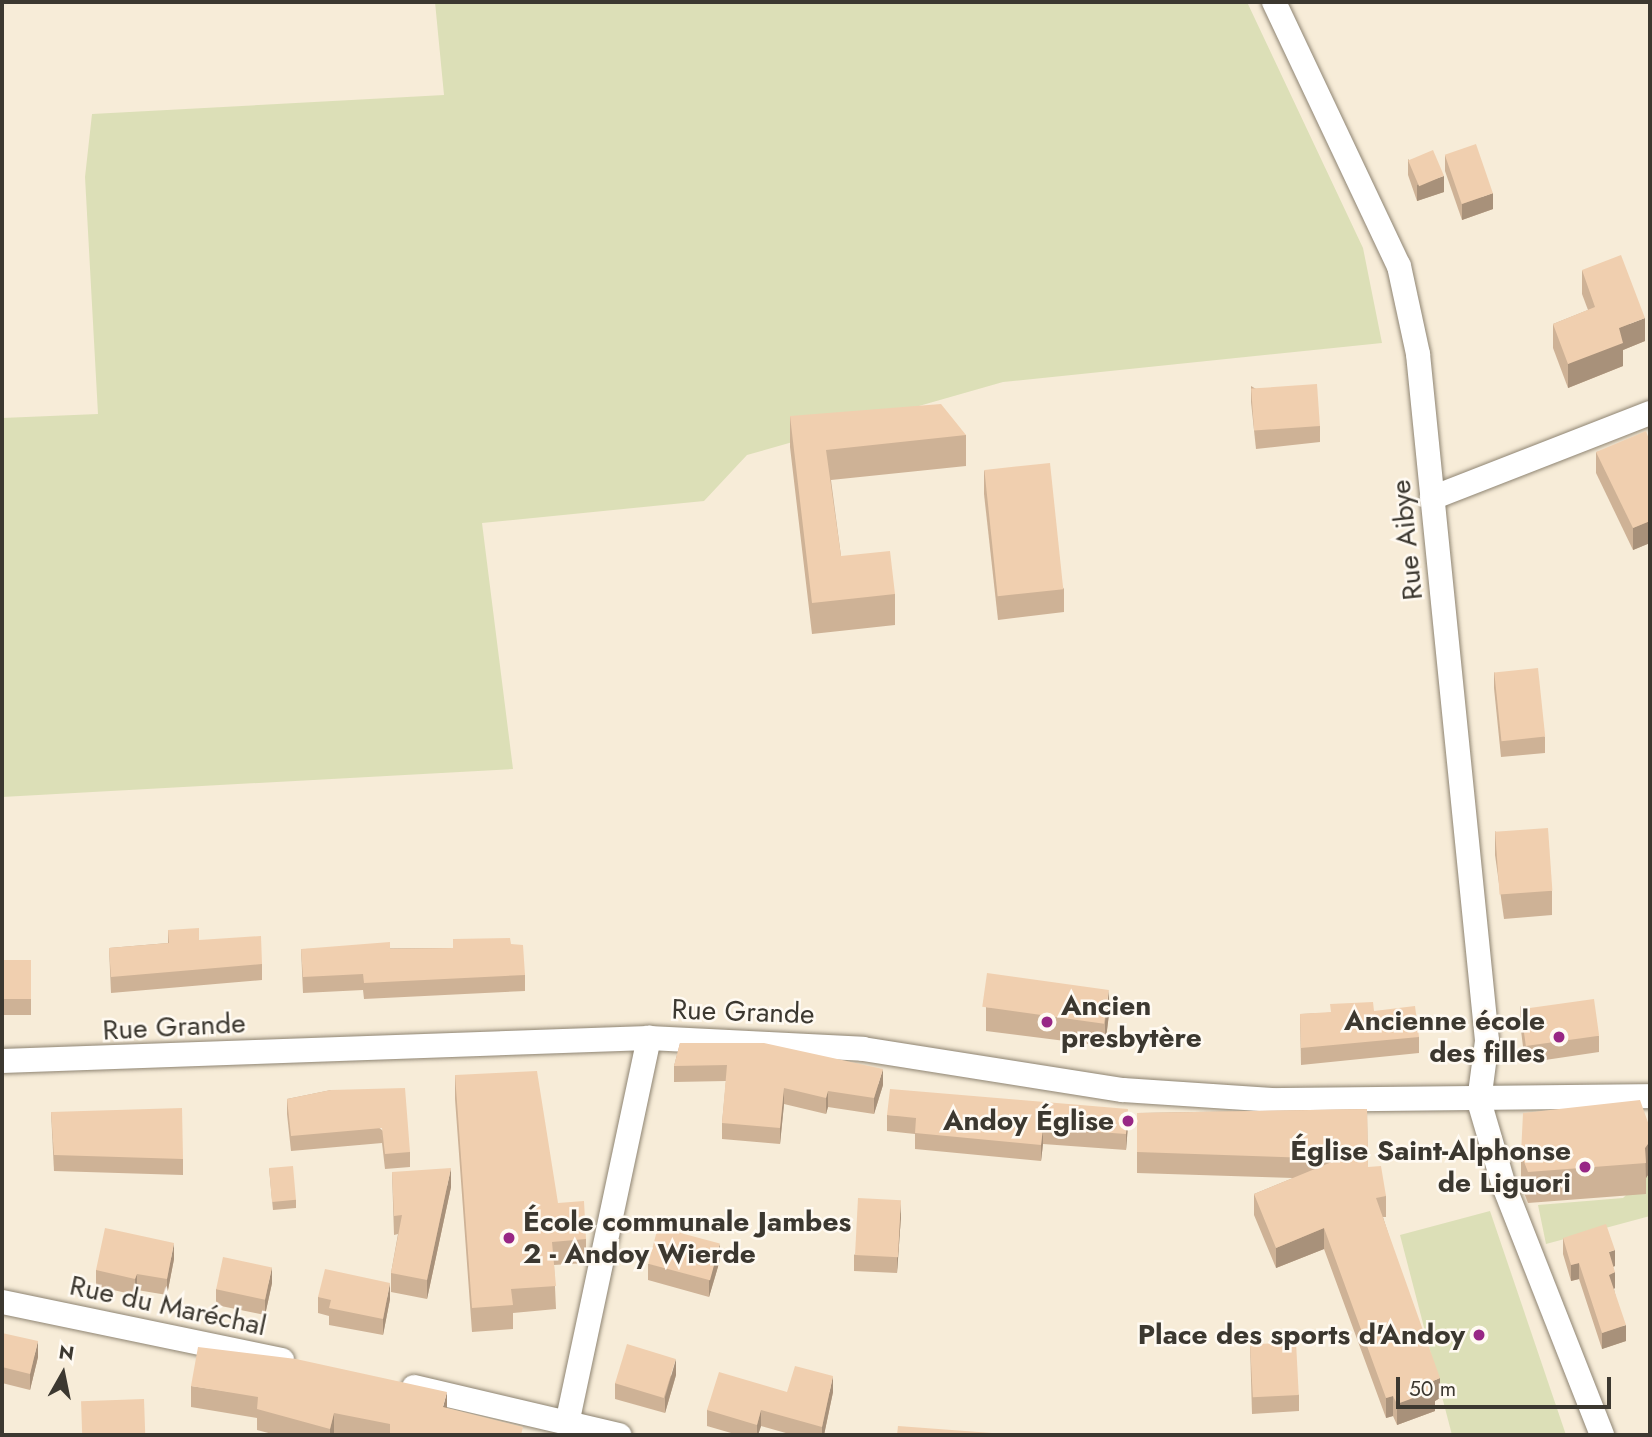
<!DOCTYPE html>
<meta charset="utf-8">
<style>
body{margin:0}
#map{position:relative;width:1652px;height:1437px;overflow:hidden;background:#f7ecd8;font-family:Jost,sans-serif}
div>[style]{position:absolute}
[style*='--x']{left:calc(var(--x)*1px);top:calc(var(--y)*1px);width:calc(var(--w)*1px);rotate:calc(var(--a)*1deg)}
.green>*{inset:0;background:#dcdfb7}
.roads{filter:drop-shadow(0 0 2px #8e8472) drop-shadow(0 0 2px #8e8472)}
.street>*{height:24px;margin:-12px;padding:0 12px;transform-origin:12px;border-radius:12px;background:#fff}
.wall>*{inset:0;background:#ceb296}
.shaded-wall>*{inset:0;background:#a8917a}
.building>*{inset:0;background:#f0cfaf;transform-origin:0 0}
.dots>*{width:19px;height:19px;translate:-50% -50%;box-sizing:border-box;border:4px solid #fffaf2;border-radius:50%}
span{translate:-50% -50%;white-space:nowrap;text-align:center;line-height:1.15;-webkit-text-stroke:5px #fffaf2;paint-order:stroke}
.street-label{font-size:28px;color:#3c3830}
.poi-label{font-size:28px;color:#3c3830;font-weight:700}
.left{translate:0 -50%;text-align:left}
.right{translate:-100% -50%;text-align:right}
.frame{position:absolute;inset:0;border:4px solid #3c3830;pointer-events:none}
.north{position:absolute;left:28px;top:1339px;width:70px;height:70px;-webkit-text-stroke:5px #fffaf2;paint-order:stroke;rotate:9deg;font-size:19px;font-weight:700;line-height:28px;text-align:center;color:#3c3830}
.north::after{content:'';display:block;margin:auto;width:24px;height:32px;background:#3c3830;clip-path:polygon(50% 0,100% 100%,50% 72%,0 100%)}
.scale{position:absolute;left:1396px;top:1377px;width:215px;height:32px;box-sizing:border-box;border:4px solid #3c3830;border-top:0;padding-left:9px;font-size:21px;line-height:24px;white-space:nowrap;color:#3c3830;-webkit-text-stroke:5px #fffaf2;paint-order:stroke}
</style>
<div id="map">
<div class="green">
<div style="clip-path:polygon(435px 2px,1247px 2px,1363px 248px,1382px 343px,1003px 382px,747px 455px,704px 501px,482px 523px,513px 769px,2px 797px,2px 418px,98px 414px,85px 177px,92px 114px,444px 95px)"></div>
<div style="clip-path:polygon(1650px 1172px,1650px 1216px,1546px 1244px,1538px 1205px,1623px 1198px)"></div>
<div style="clip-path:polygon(1490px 1211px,1566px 1435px,1452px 1435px,1400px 1235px)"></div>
</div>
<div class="roads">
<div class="street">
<div style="--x:1274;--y:2;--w:292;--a:64.7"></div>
<div style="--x:1399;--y:266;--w:90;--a:77.8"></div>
<div style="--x:1418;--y:354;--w:690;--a:84.26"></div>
<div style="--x:1487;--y:1041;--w:61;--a:97.6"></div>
<div style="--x:1479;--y:1101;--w:89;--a:73.6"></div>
<div style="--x:1504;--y:1186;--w:268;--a:68.5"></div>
<div style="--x:1432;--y:498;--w:234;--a:-21.3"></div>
<div style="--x:2;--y:1061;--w:647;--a:-2.04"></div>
<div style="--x:649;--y:1038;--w:214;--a:2.9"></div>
<div style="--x:863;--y:1049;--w:263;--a:9"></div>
<div style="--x:1123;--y:1090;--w:149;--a:3.8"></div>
<div style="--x:1272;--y:1100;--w:378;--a:-0.6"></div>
<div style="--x:2;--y:1302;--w:286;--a:11.7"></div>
<div style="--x:414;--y:1387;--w:211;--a:13.2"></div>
<div style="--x:568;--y:1419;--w:390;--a:-78"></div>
</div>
</div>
<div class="wall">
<div style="clip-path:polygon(1445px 155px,1493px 209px,1462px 220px,1445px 171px)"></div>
<div style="clip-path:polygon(1408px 159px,1444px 192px,1417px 201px,1408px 175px)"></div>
<div style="clip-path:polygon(1582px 270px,1645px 341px,1623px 350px,1623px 366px,1568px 388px,1553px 348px,1553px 324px,1588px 310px,1582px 294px)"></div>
<div style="clip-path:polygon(1251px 386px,1320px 426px,1320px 442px,1256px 449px,1251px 402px)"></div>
<div style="clip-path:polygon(790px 416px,966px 435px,966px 466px,831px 480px,841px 556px,895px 594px,895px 625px,812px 634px,790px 447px)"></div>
<div style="clip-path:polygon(1650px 442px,1650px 543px,1633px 550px,1596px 473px,1596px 452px)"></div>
<div style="clip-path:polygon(984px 470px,1064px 589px,1064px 612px,998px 620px,984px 494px)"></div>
<div style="clip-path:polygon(1494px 672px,1545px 737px,1545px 753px,1501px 757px,1494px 688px)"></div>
<div style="clip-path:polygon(1495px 831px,1552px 891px,1552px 915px,1504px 919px,1495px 855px)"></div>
<div style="clip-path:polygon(168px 930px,199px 940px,262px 964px,262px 980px,111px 993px,109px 948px,168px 943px)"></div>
<div style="clip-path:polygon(511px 944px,525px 975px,525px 991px,364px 999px,363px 990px,303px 993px,301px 949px,453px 948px)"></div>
<div style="clip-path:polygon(2px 960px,31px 960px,31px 1015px,3px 1015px,3px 1002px,2px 1002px)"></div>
<div style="clip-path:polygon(1520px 1006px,1599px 1036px,1599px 1052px,1525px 1063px,1520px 1022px)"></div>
<div style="clip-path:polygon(986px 1007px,1109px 1014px,1105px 1046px,986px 1031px)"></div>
<div style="clip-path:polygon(1374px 1011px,1419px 1037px,1419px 1053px,1301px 1065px,1300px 1014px)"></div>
<div style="clip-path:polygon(680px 1043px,883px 1085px,874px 1114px,828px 1107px,826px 1114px,784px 1104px,780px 1144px,722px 1139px,722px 1123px,726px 1081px,674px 1082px,674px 1066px)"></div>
<div style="clip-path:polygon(455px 1075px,586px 1239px,586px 1263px,554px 1265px,556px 1309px,513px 1313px,513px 1329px,472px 1332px,455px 1099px)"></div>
<div style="clip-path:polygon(331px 1090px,410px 1152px,410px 1167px,385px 1169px,382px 1143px,291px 1151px,287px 1114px,287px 1099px)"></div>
<div style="clip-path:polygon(1367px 1109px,1368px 1167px,1386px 1196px,1386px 1217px,1383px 1217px,1440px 1398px,1435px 1401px,1435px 1411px,1397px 1425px,1393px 1416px,1386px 1418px,1324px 1249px,1276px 1268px,1254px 1215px,1254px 1194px,1293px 1178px,1137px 1173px,1137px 1113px)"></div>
<div style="clip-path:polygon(51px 1112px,183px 1159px,183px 1175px,54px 1171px)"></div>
<div style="clip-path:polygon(887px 1115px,1128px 1125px,1126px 1150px,1043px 1144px,1041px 1161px,915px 1149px,915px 1134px,887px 1131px)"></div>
<div style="clip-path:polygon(1650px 1128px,1650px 1172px,1646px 1178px,1646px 1194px,1528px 1203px,1521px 1185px,1521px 1154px)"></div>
<div style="clip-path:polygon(269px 1168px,296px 1200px,296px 1208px,273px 1210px)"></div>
<div style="clip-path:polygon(392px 1172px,451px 1187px,427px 1299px,391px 1292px,391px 1273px,398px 1234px,394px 1235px)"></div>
<div style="clip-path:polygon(901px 1216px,897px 1273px,854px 1271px,854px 1255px)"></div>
<div style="clip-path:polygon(1563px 1238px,1615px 1266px,1613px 1267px,1615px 1288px,1614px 1289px,1626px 1341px,1602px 1349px,1579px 1279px,1571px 1281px,1563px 1254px)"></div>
<div style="clip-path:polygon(174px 1259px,167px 1295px,137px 1290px,135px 1295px,96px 1286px,96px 1270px)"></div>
<div style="clip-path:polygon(720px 1260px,709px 1297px,648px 1280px,648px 1264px)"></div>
<div style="clip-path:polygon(272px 1283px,265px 1315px,216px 1305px,216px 1289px)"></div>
<div style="clip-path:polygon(318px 1297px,390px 1299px,383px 1335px,329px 1325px,329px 1316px,318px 1313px)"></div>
<div style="clip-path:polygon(2px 1333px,38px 1357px,30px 1390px,2px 1383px)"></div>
<div style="clip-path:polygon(1250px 1344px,1299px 1395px,1299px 1411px,1252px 1414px)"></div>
<div style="clip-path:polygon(676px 1375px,665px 1413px,615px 1399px,615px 1383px)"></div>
<div style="clip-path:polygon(191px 1386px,523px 1435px,341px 1435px,334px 1434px,334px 1435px,276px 1435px,257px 1430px,257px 1418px,191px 1407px)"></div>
<div style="clip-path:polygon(787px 1392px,833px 1392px,824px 1435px,793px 1435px,761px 1426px,758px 1435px,738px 1435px,707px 1426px,707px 1410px)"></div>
</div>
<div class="shaded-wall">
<div style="clip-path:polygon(1444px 176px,1444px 192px,1417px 201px,1417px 185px)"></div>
<div style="clip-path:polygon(1493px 193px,1493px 209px,1462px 220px,1462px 204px)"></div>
<div style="clip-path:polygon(1645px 318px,1645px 341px,1623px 350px,1623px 366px,1568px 388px,1568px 364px,1619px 328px)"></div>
<div style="clip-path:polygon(1650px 521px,1650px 543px,1633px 550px,1633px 528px)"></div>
<div style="clip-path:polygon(1109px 990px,1109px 1014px,1105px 1046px,1105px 1022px)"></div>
<div style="clip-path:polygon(883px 1069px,883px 1085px,874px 1114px,874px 1098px)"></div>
<div style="clip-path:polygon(784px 1088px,784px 1104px,780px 1144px,780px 1128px)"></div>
<div style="clip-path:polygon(828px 1091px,828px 1107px,826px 1114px,826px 1098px)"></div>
<div style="clip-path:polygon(1128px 1109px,1128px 1125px,1126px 1150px,1126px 1134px)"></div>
<div style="clip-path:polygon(1043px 1128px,1043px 1144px,1041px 1161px,1041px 1145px)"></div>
<div style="clip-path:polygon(1650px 1141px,1650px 1172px,1646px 1178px,1645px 1148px)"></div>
<div style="clip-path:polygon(451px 1168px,451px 1187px,427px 1299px,427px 1280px)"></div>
<div style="clip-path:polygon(901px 1200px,901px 1216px,897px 1273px,897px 1257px)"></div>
<div style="clip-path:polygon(1324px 1228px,1324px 1249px,1276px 1268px,1276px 1248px)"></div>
<div style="clip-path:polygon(174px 1243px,174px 1259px,167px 1295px,167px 1279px)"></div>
<div style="clip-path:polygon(720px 1244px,720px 1260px,709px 1297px,709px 1281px)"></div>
<div style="clip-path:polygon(1615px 1250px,1615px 1266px,1609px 1268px,1609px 1252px)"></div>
<div style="clip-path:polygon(1579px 1263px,1579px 1279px,1571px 1281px,1571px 1265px)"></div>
<div style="clip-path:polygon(272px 1267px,272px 1283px,265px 1315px,265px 1299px)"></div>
<div style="clip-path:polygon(1615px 1272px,1615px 1288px,1609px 1291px,1609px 1275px)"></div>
<div style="clip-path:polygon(137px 1274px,137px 1290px,135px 1295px,135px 1279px)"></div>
<div style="clip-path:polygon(390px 1283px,390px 1299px,383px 1335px,383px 1319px)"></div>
<div style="clip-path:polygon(1626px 1325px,1626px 1341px,1602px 1349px,1602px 1333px)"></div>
<div style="clip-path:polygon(38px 1341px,38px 1357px,30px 1390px,30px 1374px)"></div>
<div style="clip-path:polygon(676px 1359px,676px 1375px,665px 1413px,665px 1397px)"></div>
<div style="clip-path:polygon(833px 1376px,833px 1392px,824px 1435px,822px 1435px,822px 1427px)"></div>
<div style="clip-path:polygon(1440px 1378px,1440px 1398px,1435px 1401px,1435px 1411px,1397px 1425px,1397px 1404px,1433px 1381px)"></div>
<div style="clip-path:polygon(447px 1392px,447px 1413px,443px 1407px)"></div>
<div style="clip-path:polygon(1393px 1396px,1393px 1416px,1386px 1418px,1386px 1398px)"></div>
<div style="clip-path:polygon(761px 1410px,761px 1426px,758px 1435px,757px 1435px,757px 1425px)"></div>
<div style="clip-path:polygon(334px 1413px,334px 1435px,330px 1435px,330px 1429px)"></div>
</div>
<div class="building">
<div style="left:1476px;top:144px;width:52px;height:33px;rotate:71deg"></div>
<div style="left:1433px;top:150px;width:28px;height:27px;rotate:67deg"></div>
<div style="clip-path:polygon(1621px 255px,1645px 318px,1619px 328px,1623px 343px,1568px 364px,1553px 324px,1595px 307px,1582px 270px)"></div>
<div style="left:1317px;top:384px;width:42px;height:66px;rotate:86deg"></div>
<div style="clip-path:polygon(941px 404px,966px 435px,826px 450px,841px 556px,890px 551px,895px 594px,812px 603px,790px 416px)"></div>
<div style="clip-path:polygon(1646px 431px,1650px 442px,1650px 521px,1633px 528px,1596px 452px)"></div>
<div style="left:1050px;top:463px;width:127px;height:66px;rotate:84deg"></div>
<div style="left:1538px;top:668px;width:69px;height:44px;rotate:84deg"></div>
<div style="left:1548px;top:828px;width:63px;height:53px;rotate:86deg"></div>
<div style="clip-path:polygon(199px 928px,199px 940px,261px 936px,262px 964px,111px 977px,109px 948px,169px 943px,168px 930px)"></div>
<div style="clip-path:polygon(510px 938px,511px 944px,523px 945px,525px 975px,364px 983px,363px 974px,303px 977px,301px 949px,390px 942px,390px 949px,453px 948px,453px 939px)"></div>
<div style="clip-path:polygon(2px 960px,31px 960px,31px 999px,3px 999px,3px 986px,2px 986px)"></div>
<div style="left:987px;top:973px;width:123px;height:34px;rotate:8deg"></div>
<div style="left:1594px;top:999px;width:37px;height:74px;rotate:82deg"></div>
<div style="clip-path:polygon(1373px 1002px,1374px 1011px,1415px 1006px,1419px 1037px,1301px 1048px,1300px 1014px,1331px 1012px,1330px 1004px)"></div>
<div style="clip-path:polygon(680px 1043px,764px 1043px,883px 1069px,874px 1098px,828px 1091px,826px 1098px,784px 1088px,780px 1128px,722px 1123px,727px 1065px,674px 1066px)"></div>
<div style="clip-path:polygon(537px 1071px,558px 1203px,584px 1201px,586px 1239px,552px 1242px,556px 1286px,511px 1289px,513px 1305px,472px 1308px,455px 1075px)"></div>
<div style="clip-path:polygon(405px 1088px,410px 1152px,385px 1154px,382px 1128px,291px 1136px,287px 1099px,331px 1090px)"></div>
<div style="clip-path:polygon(890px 1089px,1128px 1109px,1126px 1134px,1043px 1128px,1041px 1145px,915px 1133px,916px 1118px,887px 1115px)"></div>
<div style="clip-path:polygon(1640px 1100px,1650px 1128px,1650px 1141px,1645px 1148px,1646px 1163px,1528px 1172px,1521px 1154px,1523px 1113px)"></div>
<div style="clip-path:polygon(182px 1108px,183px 1159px,54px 1155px,51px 1112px)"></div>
<div style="clip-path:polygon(1367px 1109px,1368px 1167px,1381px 1166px,1386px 1196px,1376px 1198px,1440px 1378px,1433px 1381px,1435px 1390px,1397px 1404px,1393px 1396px,1386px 1398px,1324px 1228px,1276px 1248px,1254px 1194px,1339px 1159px,1137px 1152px,1137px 1113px)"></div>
<div style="left:293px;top:1166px;width:34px;height:24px;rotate:85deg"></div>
<div style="clip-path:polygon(451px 1168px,427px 1280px,391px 1273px,402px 1215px,394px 1216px,392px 1172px)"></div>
<div style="left:858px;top:1198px;width:43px;height:57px;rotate:3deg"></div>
<div style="clip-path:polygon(1606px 1224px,1615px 1250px,1609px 1252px,1615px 1272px,1609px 1275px,1626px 1325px,1602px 1333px,1579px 1263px,1571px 1265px,1563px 1238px)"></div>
<div style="left:658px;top:1227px;width:64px;height:38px;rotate:15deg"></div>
<div style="clip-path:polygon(105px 1228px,174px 1243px,167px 1279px,137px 1274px,135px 1279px,96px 1270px)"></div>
<div style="left:223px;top:1257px;width:50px;height:33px;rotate:12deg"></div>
<div style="clip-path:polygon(325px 1269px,390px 1283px,383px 1319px,329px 1308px,331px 1300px,318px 1297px)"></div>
<div style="clip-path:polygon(2px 1333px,38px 1341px,30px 1374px,2px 1367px)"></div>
<div style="left:1296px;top:1342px;width:53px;height:46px;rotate:87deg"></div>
<div style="left:627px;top:1344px;width:51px;height:41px;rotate:17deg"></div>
<div style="clip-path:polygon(198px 1347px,296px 1359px,447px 1392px,443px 1407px,523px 1427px,521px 1435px,427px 1435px,417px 1434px,417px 1435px,390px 1435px,390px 1424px,334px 1413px,330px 1429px,257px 1409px,258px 1397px,191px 1386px)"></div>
<div style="clip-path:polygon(795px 1366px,833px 1376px,822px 1427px,761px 1410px,757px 1425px,707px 1410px,719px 1372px,787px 1392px)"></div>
<div style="left:144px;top:1399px;width:36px;height:63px;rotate:88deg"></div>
<div style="clip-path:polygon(898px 1426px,992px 1433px,991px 1435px,897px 1435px)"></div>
</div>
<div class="dots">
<div style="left:1047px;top:1022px;background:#982785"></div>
<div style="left:1559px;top:1037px;background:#982785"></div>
<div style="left:1128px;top:1121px;background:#982785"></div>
<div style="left:1585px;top:1167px;background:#982785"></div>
<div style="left:509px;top:1238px;background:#982785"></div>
<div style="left:1479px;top:1335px;background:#982785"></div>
</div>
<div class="street-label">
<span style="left:1407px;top:540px;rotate:-96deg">Rue Aibye</span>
<span style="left:743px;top:1012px;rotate:2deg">Rue Grande</span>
<span style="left:174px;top:1027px;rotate:-3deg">Rue Grande</span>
<span style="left:168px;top:1306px;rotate:12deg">Rue du Maréchal</span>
</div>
<div class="poi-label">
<span class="left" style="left:1061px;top:1022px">Ancien<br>presbytère</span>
<span class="right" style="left:1545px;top:1037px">Ancienne école<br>des filles</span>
<span class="right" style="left:1114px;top:1121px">Andoy Église</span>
<span class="right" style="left:1571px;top:1167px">Église Saint-Alphonse<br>de Liguori</span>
<span class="left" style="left:523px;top:1238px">École communale Jambes<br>2 - Andoy Wierde</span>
<span class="right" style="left:1465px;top:1335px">Place des sports d'Andoy</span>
</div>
<div class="frame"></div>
<div class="north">N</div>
<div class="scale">50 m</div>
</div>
